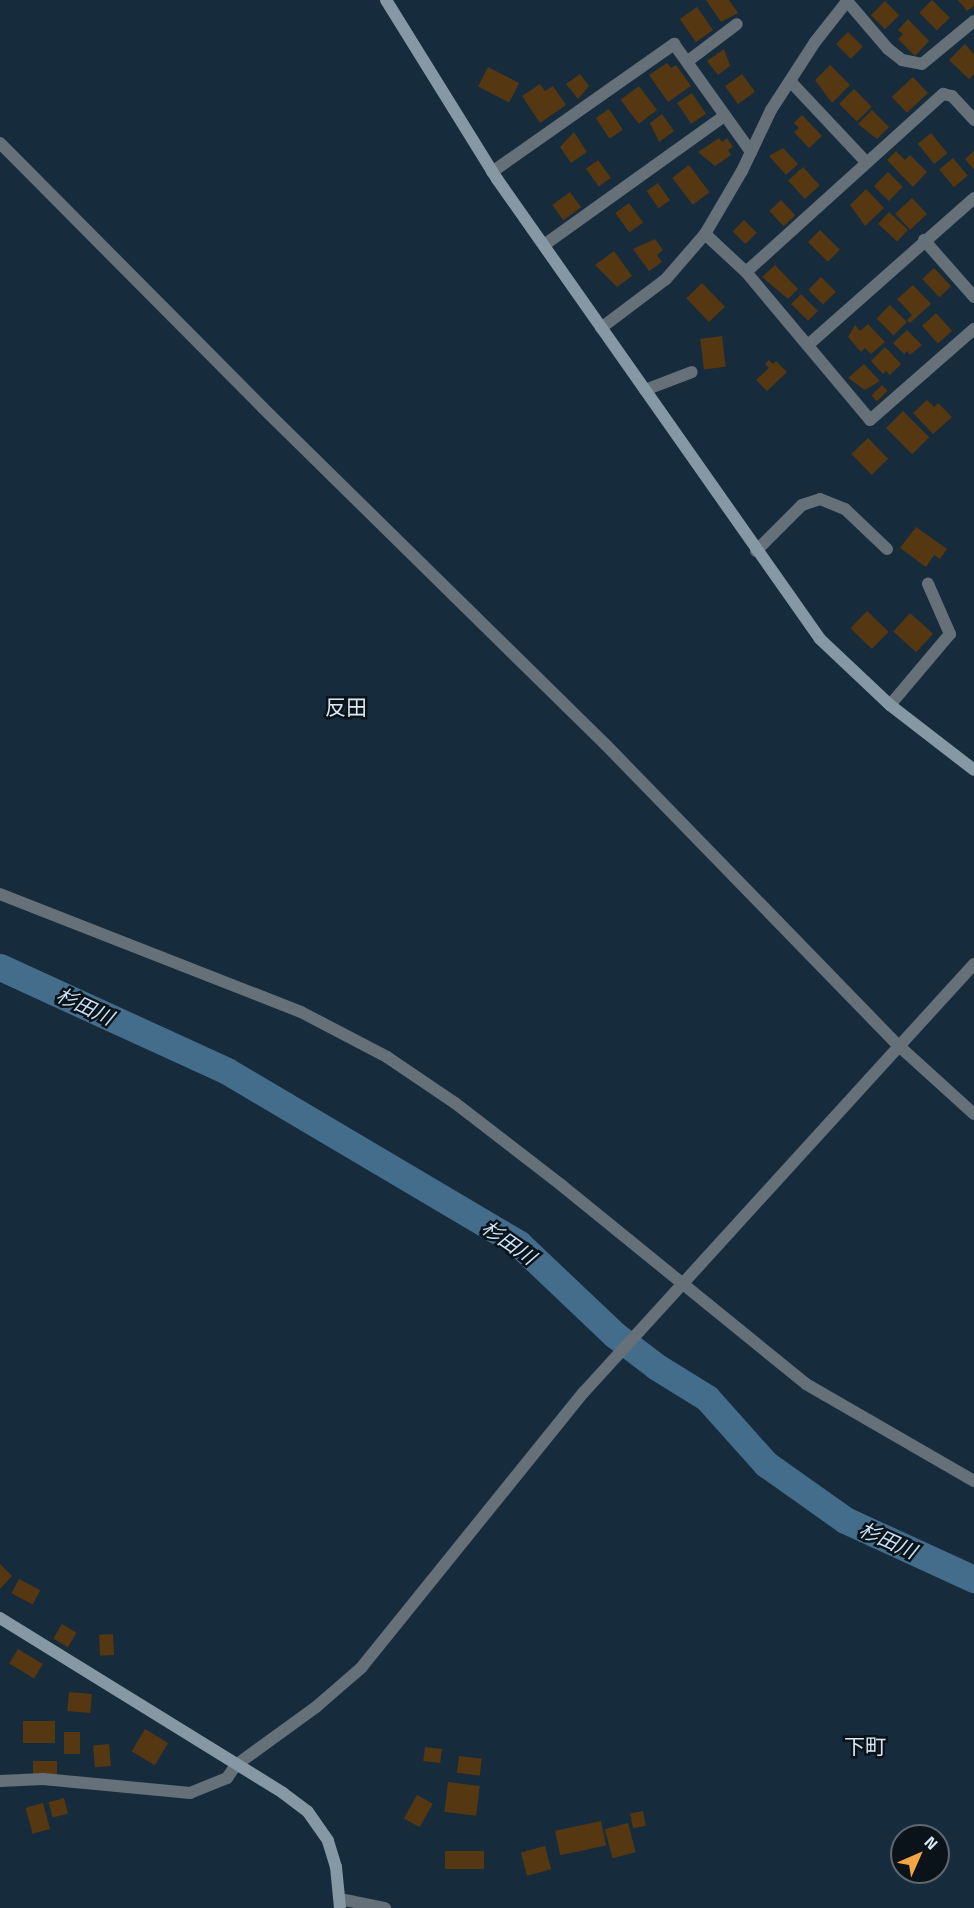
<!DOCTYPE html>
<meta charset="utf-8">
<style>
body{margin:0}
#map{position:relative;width:974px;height:1908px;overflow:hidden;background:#162c3c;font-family:"Titillium Web","Noto Sans JP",sans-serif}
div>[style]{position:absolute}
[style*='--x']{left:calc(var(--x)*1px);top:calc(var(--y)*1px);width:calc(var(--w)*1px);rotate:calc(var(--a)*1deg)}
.river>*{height:27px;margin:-13.5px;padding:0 13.5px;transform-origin:13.5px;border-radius:13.5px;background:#446d8b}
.building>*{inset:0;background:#553711;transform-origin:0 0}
.street>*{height:12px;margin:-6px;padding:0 6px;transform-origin:6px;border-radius:6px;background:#657078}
.secondary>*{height:12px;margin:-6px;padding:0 6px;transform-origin:6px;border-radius:6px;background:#8798a5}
span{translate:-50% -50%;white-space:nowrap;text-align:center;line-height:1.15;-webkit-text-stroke:5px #0a131a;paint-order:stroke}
.water-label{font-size:20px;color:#c9e3f7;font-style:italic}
.quarter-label{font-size:21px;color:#dae7f2}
.north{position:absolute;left:890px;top:1824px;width:60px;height:60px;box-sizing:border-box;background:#0a131a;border:2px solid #5d6870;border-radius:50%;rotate:45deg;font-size:16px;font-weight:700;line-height:24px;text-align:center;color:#dae7f2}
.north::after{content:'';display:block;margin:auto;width:21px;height:27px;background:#f2a542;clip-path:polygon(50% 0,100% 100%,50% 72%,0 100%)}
</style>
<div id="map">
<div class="river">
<div style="--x:0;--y:967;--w:250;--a:24.6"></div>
<div style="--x:227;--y:1071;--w:339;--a:30.6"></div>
<div style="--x:519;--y:1244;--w:132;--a:43.5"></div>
<div style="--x:615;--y:1335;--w:53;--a:37.3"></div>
<div style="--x:657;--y:1367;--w:59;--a:31.8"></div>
<div style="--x:707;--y:1398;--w:89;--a:48.2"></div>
<div style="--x:766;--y:1464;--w:97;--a:35.3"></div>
<div style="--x:845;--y:1520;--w:142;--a:24.6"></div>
</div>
<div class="building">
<div style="clip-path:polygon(706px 0,729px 0,738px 13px,721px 22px)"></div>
<div style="left:932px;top:0;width:25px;height:18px;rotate:45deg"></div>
<div style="clip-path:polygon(958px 0,974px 0,974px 6px,967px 11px)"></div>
<div style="left:885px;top:1px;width:20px;height:20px;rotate:45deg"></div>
<div style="left:697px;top:7px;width:28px;height:21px;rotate:55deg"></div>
<div style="clip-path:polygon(908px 19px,929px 41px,915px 56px,898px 39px,903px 34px,898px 30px)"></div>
<div style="left:848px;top:32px;width:21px;height:17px;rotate:45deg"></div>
<div style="clip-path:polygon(965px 44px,974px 54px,974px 74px,969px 79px,949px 60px)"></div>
<div style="clip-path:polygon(724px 49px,730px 66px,718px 75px,707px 61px)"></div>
<div style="clip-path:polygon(667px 63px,671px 68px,676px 65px,691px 86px,668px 102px,649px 75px)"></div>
<div style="clip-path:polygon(830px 65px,850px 85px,832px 103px,815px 80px)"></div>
<div style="left:488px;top:67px;width:35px;height:22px;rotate:27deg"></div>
<div style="clip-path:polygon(580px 74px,589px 86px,578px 99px,566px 84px)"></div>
<div style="left:742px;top:74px;width:22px;height:21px;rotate:54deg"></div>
<div style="left:913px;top:77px;width:22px;height:29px;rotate:47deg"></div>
<div style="clip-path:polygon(540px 84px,545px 91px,553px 86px,566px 105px,540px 123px,522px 96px)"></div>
<div style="left:639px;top:86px;width:30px;height:23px;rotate:53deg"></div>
<div style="left:854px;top:89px;width:25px;height:21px;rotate:45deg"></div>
<div style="left:692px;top:93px;width:25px;height:18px;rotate:56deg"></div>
<div style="left:609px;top:109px;width:25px;height:16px;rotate:56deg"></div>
<div style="clip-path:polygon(872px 110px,889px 127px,877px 139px,858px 124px)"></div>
<div style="clip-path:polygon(662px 114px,674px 131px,659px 142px,650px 123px)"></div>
<div style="clip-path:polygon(802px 115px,822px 136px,809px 148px,794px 132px,799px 128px,794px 123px)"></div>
<div style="clip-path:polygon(574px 132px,587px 152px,571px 163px,560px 147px)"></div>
<div style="left:931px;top:133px;width:26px;height:17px;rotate:51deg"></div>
<div style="clip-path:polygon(719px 138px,722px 142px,727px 138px,733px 147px,728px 150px,731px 155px,715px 166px,698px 152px)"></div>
<div style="clip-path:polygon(783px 148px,798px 164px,786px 175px,769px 156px)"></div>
<div style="clip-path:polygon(896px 151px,905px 160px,910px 155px,927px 172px,913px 187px,887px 160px)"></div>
<div style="clip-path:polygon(974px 151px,974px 170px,965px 159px)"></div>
<div style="left:953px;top:158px;width:23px;height:18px;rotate:50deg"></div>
<div style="left:598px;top:160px;width:22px;height:15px;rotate:54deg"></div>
<div style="left:689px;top:165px;width:34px;height:21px;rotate:53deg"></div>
<div style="left:803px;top:167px;width:25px;height:20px;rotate:48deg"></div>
<div style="left:888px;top:172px;width:21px;height:20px;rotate:45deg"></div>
<div style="left:658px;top:183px;width:21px;height:14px;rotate:55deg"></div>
<div style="clip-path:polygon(866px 189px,884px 208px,865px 226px,850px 205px)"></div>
<div style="left:570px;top:192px;width:19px;height:22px;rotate:54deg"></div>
<div style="left:912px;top:198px;width:22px;height:23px;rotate:47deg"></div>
<div style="left:781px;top:200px;width:21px;height:16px;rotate:47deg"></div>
<div style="left:629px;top:203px;width:24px;height:17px;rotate:54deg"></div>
<div style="left:889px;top:212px;width:26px;height:16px;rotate:43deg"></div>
<div style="left:744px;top:220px;width:18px;height:16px;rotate:45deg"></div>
<div style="left:820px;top:230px;width:28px;height:17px;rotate:45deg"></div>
<div style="clip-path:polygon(655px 239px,663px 250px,657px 255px,662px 262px,649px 271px,633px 249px)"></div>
<div style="clip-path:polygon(614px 251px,632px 276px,617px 287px,595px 265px)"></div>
<div style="clip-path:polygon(775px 265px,798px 289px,788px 299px,762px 277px)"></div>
<div style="left:934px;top:268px;width:25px;height:16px;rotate:47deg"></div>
<div style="left:821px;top:277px;width:21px;height:18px;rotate:45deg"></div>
<div style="left:702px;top:283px;width:33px;height:22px;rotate:46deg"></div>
<div style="clip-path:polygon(913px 285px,931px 304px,910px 323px,907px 320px,912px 315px,897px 299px)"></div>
<div style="left:801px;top:294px;width:24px;height:14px;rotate:45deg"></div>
<div style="left:890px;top:305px;width:24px;height:19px;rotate:45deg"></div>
<div style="left:936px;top:313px;width:24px;height:19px;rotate:48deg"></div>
<div style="clip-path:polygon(868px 324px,885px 342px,871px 354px,865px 348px,861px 352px,848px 337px,855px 325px,860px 331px)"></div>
<div style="clip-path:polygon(907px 330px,922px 345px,910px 355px,907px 351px,904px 354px,893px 343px)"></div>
<div style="left:722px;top:336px;width:31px;height:22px;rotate:83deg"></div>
<div style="clip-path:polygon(885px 347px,901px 364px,890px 375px,886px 371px,883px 374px,871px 361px)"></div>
<div style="clip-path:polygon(769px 360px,773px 364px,776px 361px,787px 372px,767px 391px,756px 380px,769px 368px,765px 364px)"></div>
<div style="clip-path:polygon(864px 364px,880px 381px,865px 390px,848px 378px)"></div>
<div style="left:882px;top:385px;width:8px;height:15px;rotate:45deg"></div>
<div style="clip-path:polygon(927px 400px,934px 407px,938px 403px,952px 417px,933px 434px,913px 413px)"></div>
<div style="left:903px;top:411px;width:37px;height:24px;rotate:45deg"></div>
<div style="left:868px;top:438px;width:29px;height:23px;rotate:46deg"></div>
<div style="clip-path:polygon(916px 527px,947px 549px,940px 559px,934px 555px,926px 567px,900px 548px)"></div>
<div style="left:867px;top:611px;width:30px;height:24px;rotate:44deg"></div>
<div style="left:910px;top:613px;width:31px;height:25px;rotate:42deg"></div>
<div style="clip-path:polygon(0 1564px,12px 1576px,0 1589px)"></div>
<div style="left:19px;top:1579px;width:24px;height:16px;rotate:28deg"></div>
<div style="left:62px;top:1624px;width:17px;height:17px;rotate:31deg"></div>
<div style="left:113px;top:1634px;width:21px;height:14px;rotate:87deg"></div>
<div style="left:18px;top:1649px;width:29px;height:17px;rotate:31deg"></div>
<div style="left:69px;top:1692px;width:23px;height:19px;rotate:5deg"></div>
<div style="left:55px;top:1721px;width:22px;height:32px;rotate:90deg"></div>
<div style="left:145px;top:1729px;width:27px;height:26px;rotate:31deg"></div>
<div style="left:64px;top:1732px;width:16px;height:22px"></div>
<div style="left:109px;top:1744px;width:22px;height:16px;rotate:85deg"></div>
<div style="left:425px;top:1747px;width:17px;height:14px;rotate:7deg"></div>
<div style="left:459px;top:1756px;width:23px;height:17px;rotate:7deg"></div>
<div style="left:33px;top:1761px;width:24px;height:13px"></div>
<div style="left:448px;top:1782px;width:32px;height:30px;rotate:7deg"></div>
<div style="left:417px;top:1795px;width:18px;height:27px;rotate:29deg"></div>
<div style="left:64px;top:1798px;width:16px;height:16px;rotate:75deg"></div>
<div style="left:43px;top:1803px;width:27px;height:18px;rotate:75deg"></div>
<div style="left:643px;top:1811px;width:15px;height:13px;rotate:79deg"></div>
<div style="left:601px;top:1821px;width:25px;height:47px;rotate:78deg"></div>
<div style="left:628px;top:1823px;width:30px;height:24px;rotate:75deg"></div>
<div style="left:545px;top:1846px;width:24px;height:25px;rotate:75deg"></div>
<div style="left:484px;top:1851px;width:18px;height:39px;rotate:90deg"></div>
</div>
<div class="street">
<div style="--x:847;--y:1;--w:63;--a:49.5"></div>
<div style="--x:888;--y:49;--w:18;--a:38"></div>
<div style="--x:902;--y:60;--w:20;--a:11"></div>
<div style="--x:922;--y:64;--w:67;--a:-39.6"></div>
<div style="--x:688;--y:61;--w:61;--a:-37.1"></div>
<div style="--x:790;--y:81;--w:111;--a:46.8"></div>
<div style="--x:0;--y:143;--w:373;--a:45.2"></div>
<div style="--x:263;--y:408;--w:479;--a:44.5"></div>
<div style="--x:605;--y:744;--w:421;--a:45.8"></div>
<div style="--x:899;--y:1046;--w:101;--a:42.2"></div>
<div style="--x:492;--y:172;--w:223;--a:-35.1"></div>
<div style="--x:674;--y:44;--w:133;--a:54.5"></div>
<div style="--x:705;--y:234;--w:56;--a:42.8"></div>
<div style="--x:746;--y:272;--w:193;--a:50"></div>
<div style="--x:870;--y:420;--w:138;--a:-41.2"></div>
<div style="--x:924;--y:240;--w:76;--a:48.7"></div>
<div style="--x:544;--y:245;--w:221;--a:-35.6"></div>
<div style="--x:746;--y:272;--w:266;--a:-42.1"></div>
<div style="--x:943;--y:94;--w:9;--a:13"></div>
<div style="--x:952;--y:96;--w:33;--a:47"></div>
<div style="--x:601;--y:328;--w:81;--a:-37"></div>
<div style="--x:666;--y:279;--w:60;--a:-49.1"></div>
<div style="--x:705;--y:234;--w:73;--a:-59.6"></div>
<div style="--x:742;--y:171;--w:68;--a:-64.6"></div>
<div style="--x:771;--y:110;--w:81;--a:-57.1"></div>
<div style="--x:815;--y:42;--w:53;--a:-51.8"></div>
<div style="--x:808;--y:345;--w:222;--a:-41.5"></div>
<div style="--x:645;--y:390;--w:50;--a:-21"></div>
<div style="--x:756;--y:551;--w:65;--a:-45"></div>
<div style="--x:802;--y:505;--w:19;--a:-18"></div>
<div style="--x:820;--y:499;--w:27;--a:22"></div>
<div style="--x:845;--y:509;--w:58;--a:43.6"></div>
<div style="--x:890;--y:705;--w:93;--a:-49.8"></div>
<div style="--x:950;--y:634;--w:55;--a:-113.7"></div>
<div style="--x:0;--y:894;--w:323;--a:21.4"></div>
<div style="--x:301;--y:1012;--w:97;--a:27.6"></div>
<div style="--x:387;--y:1057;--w:82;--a:34.1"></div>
<div style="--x:455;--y:1103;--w:133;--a:37.6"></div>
<div style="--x:560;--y:1184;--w:317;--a:39.1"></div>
<div style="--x:806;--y:1384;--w:194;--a:30"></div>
<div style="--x:0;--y:1781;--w:43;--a:-2.7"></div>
<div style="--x:43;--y:1779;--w:148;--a:5.4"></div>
<div style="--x:190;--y:1793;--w:40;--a:-22"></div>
<div style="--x:227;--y:1778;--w:16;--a:-55"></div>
<div style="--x:236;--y:1765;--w:99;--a:-35.9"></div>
<div style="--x:316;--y:1707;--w:60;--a:-40.9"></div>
<div style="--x:361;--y:1668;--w:355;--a:-51.1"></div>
<div style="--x:584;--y:1392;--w:579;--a:-47.66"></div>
<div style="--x:340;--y:1899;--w:46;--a:11.3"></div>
</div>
<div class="secondary">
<div style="--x:386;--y:0;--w:211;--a:58.2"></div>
<div style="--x:497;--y:179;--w:562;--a:54.92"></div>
<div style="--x:820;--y:639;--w:96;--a:43.3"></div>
<div style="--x:890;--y:705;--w:106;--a:37.7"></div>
<div style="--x:0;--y:1618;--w:333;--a:31.7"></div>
<div style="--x:283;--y:1793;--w:31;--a:37"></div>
<div style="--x:308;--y:1812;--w:35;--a:55"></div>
<div style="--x:328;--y:1841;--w:27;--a:73"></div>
<div style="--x:336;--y:1867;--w:41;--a:84.4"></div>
</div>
<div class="water-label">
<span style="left:85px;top:1006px;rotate:25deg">杉田川</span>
<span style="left:509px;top:1242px;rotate:35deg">杉田川</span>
<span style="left:888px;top:1540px;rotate:24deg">杉田川</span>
</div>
<div class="quarter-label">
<span style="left:346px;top:707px">反田</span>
<span style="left:865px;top:1746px">下町</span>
</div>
<div class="north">N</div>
</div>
